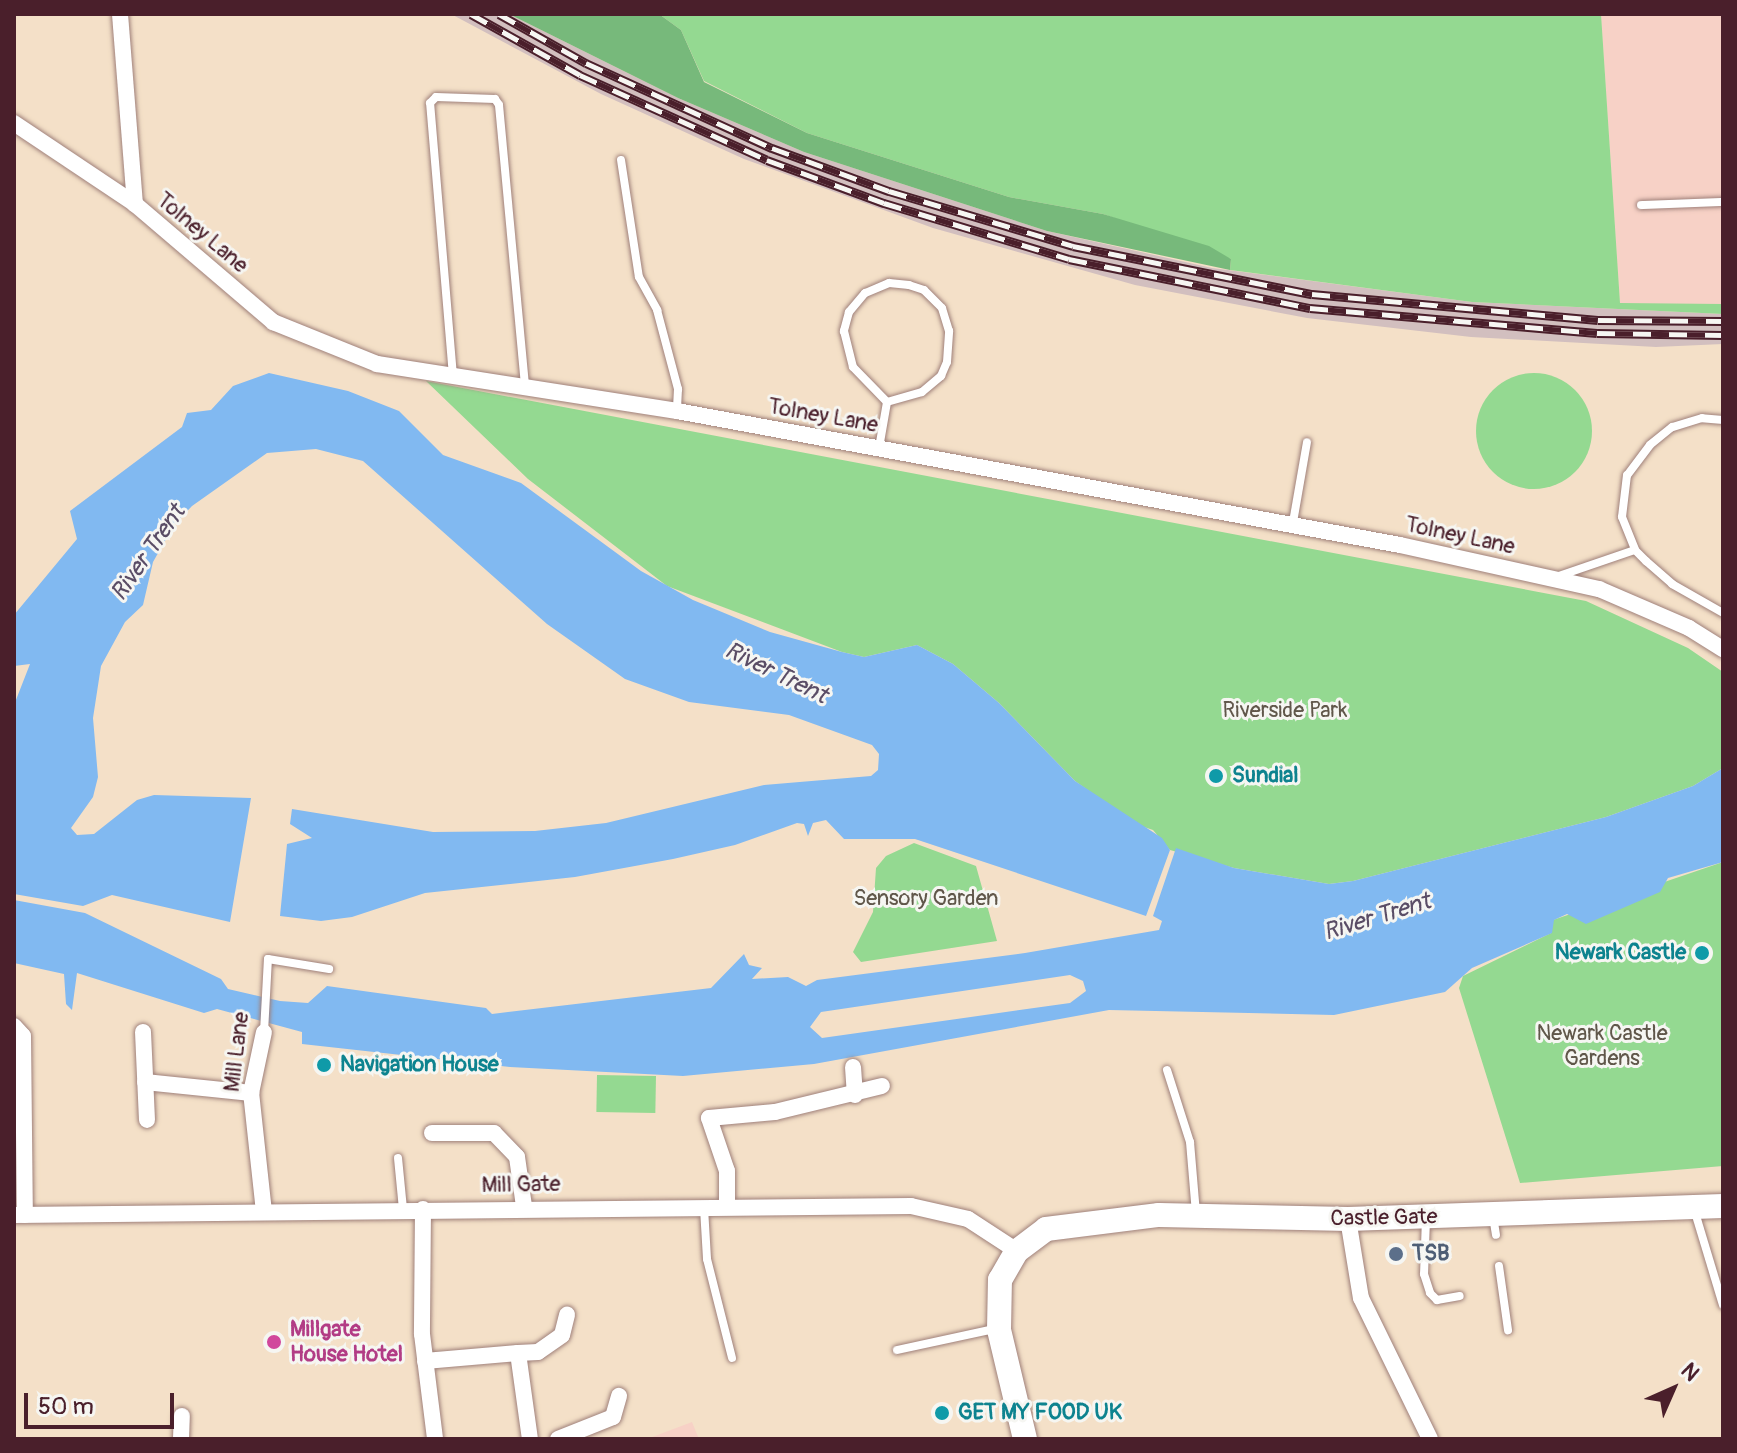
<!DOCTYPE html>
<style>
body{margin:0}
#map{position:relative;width:1737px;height:1453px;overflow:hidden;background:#f4e0c8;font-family:Pangolin,sans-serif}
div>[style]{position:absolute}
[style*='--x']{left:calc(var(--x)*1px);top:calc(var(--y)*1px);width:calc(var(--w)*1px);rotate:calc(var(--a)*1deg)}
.built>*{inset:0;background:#f7d1c6}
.industrial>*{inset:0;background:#d2bfbf}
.green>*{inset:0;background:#94d991;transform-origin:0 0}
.round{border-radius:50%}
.forest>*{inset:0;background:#77b97b}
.water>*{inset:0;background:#81b9f1}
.roads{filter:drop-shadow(0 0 2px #9f807a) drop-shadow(0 0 2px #9f807a)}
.lane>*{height:8px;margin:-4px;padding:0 4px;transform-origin:4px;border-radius:4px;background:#fff}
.street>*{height:16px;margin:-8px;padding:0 8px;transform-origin:8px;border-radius:8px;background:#fff}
.secondary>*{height:24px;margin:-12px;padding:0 12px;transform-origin:12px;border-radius:12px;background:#fff}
.rail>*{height:9px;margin-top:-4.5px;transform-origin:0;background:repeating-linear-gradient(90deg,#f6f6f2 0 18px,#4a1f2b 0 36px);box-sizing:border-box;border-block:2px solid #4a1f2b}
.dots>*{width:22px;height:22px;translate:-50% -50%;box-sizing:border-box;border:4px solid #f6f6f2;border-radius:50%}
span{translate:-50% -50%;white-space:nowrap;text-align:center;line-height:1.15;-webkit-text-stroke:6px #f6f6f2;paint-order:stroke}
.street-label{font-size:22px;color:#4a1f2b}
.park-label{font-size:22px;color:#60574a}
.culture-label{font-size:22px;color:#0d838f;font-weight:700}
.left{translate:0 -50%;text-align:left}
.right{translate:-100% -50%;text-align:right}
.service-label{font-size:22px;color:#4e5e75;font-weight:700}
.hotel-label{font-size:22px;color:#b23c85;font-weight:700}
.water-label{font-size:24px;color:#5a4d66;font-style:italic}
.frame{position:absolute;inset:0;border:16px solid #4a1f2b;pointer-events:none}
.north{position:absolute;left:1633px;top:1349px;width:80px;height:80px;-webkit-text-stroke:6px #f6f6f2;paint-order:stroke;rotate:45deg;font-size:22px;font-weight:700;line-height:32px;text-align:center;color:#4a1f2b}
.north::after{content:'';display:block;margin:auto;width:28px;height:36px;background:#4a1f2b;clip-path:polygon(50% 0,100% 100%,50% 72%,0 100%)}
.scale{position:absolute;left:24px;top:1393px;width:150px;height:36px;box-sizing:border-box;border:4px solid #4a1f2b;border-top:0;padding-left:10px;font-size:24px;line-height:28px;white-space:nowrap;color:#4a1f2b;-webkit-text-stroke:6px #f6f6f2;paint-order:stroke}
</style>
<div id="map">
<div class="built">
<div style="clip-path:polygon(1601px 14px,1723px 14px,1723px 304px,1620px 304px)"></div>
<div style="clip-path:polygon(692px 1422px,699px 1439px,647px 1439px)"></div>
</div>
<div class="industrial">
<div style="clip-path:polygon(451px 14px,509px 14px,678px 98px,804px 152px,1047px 231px,1212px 268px,1472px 302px,1723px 314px,1723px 344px,1656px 347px,1471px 337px,1307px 318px,1135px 285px,933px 228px,744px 159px,601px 94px)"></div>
</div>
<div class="green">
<div style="clip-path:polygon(659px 14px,1601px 14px,1620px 303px,1723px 304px,1723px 314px,1472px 302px,1230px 270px,1231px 259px,1103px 214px,1009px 197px,807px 133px,704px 81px,681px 30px)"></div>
<div class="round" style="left:1476px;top:373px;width:116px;height:116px"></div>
<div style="clip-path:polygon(426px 381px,1586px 601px,1688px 648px,1723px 672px,1723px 768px,1693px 786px,1606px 817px,1353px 881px,1329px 884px,1234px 868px,1170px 850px,1153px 830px,1135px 824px,1075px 781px,999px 703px,953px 664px,917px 645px,864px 657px,842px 652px,667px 586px,528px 479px)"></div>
<div style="clip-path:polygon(914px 843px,976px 866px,997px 941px,861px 962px,853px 952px,873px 912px,876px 868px,886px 856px)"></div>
<div style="clip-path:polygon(1723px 862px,1723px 1166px,1520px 1183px,1459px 988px,1463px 976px,1551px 933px,1553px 920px)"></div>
<div style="left:597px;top:1075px;width:59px;height:37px;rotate:1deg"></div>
</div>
<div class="forest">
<div style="clip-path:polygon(509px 14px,659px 14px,681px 30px,704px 82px,807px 133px,1009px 197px,1103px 214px,1209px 246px,1231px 259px,1230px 270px,1047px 231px,804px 152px,678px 98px)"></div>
</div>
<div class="water">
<div style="clip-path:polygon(269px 373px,348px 391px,399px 411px,443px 455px,521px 483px,641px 571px,693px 600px,770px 632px,842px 652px,864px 657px,917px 645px,953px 664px,999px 703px,1075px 781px,1162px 838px,1170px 850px,1146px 916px,915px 839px,844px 839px,826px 820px,813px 823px,808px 836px,804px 824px,797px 823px,735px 845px,673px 859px,575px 877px,425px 893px,352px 917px,321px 921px,280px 916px,287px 844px,312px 838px,290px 824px,292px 809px,433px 832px,535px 831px,606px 823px,764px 785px,871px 776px,878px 770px,879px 754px,872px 745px,789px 715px,689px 702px,625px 679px,547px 624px,363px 461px,316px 449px,267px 453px,192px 506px,174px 525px,153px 562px,143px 605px,125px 622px,101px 666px,93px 718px,98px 777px,93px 797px,71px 828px,77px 835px,94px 834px,137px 800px,154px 795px,251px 798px,230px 922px,112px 895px,83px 906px,14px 894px,14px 705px,30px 664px,14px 666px,14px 615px,77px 539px,70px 511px,182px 427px,187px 413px,211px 410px,233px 386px)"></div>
<div style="clip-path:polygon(evenodd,1723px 768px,1723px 862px,1668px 878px,1660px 892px,1586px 924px,1567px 914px,1554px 920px,1552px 933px,1472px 968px,1445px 992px,1334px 1015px,1109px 1010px,814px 1064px,683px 1076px,510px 1067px,302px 1044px,302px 1032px,217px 1009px,204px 1013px,77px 973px,72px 1010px,66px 1004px,64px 974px,14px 963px,14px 900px,85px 913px,221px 979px,228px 989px,280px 1001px,308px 1003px,327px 986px,486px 1008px,492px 1014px,711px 988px,744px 954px,749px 965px,762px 968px,752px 979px,788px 977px,806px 986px,817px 980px,1025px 953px,1159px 930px,1162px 921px,1153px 916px,1176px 848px,1234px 868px,1329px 884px,1353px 881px,1606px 817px,1693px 786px,1723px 768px,1070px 975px,1083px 981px,1086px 991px,1070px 1003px,822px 1038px,810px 1027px,821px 1012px,1070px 975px)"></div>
</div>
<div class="roads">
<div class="lane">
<div style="--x:621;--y:160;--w:118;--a:81.3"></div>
<div style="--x:639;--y:277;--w:38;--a:61"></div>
<div style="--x:657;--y:310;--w:82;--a:75.1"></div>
<div style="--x:678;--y:389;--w:21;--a:93"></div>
<div style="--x:1641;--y:205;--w:82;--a:-2.1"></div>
<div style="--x:453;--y:376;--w:274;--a:-94.8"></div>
<div style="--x:430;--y:103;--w:8;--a:-45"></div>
<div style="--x:436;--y:97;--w:59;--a:1.9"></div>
<div style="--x:495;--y:99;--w:7;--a:56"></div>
<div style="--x:499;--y:105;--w:282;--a:84.7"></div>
<div style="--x:1723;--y:420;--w:21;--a:-175"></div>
<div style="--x:1702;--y:418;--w:31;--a:163"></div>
<div style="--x:1672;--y:427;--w:28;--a:141"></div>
<div style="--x:1650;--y:445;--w:38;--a:127"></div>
<div style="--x:1627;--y:475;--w:42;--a:96.8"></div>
<div style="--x:1622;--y:517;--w:35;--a:68"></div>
<div style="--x:1635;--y:550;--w:16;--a:45"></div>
<div style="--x:1646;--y:561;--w:35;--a:41"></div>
<div style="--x:1672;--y:584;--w:59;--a:29.6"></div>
<div style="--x:879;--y:448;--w:47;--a:-80.1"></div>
<div style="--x:887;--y:402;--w:36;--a:-16"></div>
<div style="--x:922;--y:392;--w:25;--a:-40"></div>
<div style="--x:941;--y:376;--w:15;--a:-67"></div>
<div style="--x:947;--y:362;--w:31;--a:-86"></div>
<div style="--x:949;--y:331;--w:24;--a:-107"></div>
<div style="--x:942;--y:308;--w:25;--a:-135"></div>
<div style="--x:924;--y:290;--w:16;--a:-162"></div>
<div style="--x:909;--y:285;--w:20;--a:-174"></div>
<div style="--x:889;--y:283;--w:26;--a:157"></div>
<div style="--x:865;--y:293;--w:25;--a:130"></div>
<div style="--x:849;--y:312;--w:20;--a:105"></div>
<div style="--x:844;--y:331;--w:37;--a:76"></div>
<div style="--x:853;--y:367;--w:49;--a:45.8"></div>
<div style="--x:1292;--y:528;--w:87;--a:-80.1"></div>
<div style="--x:1556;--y:577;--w:83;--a:-18.9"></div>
<div style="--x:264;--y:1032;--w:73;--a:-86.9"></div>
<div style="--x:268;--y:959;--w:62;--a:9.3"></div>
<div style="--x:1167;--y:1070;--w:76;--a:72.3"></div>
<div style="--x:1190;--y:1142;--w:71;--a:85.2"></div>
<div style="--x:398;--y:1158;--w:51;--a:84.4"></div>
<div style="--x:704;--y:1208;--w:51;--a:86.6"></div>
<div style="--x:707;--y:1259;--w:102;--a:75.8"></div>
<div style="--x:1694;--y:1209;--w:100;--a:73.2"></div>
<div style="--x:1493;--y:1216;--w:19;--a:81"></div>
<div style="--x:1426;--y:1218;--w:56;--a:92"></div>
<div style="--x:1424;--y:1274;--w:20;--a:72"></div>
<div style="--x:1430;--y:1293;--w:10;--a:45"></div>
<div style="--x:1437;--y:1300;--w:23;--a:-10"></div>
<div style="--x:1499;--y:1266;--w:65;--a:82"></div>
<div style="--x:897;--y:1350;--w:99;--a:-12.2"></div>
</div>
<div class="street">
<div style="--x:120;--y:14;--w:191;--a:85.5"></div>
<div style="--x:135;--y:204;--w:182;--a:40.5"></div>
<div style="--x:273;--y:322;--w:112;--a:22"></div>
<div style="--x:377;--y:364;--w:304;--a:8.9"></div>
<div style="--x:677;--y:411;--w:735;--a:10.5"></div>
<div style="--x:1400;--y:545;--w:204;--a:12.5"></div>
<div style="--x:1599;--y:589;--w:98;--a:23.4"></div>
<div style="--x:1689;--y:628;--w:40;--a:32"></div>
<div style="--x:14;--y:123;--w:146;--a:33.8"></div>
<div style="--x:14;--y:1026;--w:13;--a:48"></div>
<div style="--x:23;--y:1036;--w:179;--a:89.4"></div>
<div style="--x:143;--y:1032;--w:88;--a:87.4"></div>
<div style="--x:853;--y:1067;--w:28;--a:86"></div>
<div style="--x:145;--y:1082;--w:107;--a:5.9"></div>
<div style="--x:432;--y:1133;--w:62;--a:0"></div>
<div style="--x:494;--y:1133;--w:33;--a:46"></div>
<div style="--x:517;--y:1157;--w:49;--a:81.9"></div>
<div style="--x:727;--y:1207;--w:36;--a:-90"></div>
<div style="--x:727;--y:1171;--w:56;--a:-108.8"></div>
<div style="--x:709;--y:1118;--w:66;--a:-5.2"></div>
<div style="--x:775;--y:1112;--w:110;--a:-13.7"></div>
<div style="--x:423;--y:1209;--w:125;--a:90.5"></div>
<div style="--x:422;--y:1334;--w:106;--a:82.9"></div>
<div style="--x:264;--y:1212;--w:120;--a:-96.2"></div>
<div style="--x:251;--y:1093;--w:62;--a:-78"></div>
<div style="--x:14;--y:1215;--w:897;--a:-0.57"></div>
<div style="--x:911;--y:1206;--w:58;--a:12.8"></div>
<div style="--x:968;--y:1219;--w:59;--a:33.1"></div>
<div style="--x:1348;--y:1219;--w:80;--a:80.7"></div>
<div style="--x:1361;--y:1298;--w:157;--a:63.9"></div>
<div style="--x:518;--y:1353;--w:20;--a:-3"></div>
<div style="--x:538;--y:1352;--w:29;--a:-35"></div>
<div style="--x:562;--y:1335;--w:21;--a:-76"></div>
<div style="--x:425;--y:1361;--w:93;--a:-4.9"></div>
<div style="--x:518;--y:1353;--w:87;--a:82.1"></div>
<div style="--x:181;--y:1439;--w:23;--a:-88"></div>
<div style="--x:558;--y:1439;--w:59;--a:-21.8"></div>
<div style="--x:613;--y:1417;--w:22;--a:-74"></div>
</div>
<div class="secondary">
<div style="--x:1025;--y:1439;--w:112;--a:-103.4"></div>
<div style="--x:999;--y:1330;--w:50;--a:-88.9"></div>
<div style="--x:1000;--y:1280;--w:34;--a:-60"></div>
<div style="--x:1017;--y:1251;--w:36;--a:-37"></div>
<div style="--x:1046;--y:1229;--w:114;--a:-7.1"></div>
<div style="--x:1159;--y:1215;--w:189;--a:1.2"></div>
<div style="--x:1348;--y:1219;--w:375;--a:-2"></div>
</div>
</div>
<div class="rail">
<div style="--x:471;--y:14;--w:125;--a:29.2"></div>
<div style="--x:580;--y:75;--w:205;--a:24.4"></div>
<div style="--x:767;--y:160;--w:125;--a:20.2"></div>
<div style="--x:884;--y:203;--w:193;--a:16.8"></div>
<div style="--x:1069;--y:259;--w:246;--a:11.5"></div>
<div style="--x:1310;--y:308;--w:288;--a:5"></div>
<div style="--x:1597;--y:333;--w:126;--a:0.9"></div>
<div style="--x:499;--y:14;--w:100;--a:29.4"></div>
<div style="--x:586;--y:63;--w:205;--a:24.6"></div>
<div style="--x:772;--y:148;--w:125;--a:20.2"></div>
<div style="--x:889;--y:191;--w:192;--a:16.6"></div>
<div style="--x:1073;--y:246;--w:244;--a:11.4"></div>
<div style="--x:1312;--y:294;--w:287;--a:5.2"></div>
<div style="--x:1598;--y:320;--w:125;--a:0.5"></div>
</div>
<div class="dots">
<div style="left:1216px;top:776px;background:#0f9aa8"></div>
<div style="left:1702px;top:953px;background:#0f9aa8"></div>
<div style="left:324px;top:1065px;background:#0f9aa8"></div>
<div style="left:1396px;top:1254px;background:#5c6f8a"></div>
<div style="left:274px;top:1342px;background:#d1479c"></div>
<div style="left:942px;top:1413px;background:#0f9aa8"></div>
</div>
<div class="street-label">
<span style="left:202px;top:233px;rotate:40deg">Tolney Lane</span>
<span style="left:823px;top:416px;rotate:10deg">Tolney Lane</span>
<span style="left:1460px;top:536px;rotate:12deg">Tolney Lane</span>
<span style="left:237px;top:1052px;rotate:-83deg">Mill Lane</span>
<span style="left:521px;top:1185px;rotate:-1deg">Mill Gate</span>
<span style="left:1384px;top:1218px;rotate:-1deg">Castle Gate</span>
</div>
<div class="park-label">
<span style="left:1285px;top:711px">Riverside Park</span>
<span style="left:926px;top:899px">Sensory Garden</span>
<span style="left:1602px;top:1046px">Newark Castle<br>Gardens</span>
</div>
<div class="culture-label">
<span class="left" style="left:1232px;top:776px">Sundial</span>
<span class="right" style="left:1686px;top:953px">Newark Castle</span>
<span class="left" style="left:340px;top:1065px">Navigation House</span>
<span class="left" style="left:958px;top:1413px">GET MY FOOD UK</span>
</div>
<div class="service-label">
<span class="left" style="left:1412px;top:1254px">TSB</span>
</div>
<div class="hotel-label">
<span class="left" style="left:290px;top:1342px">Millgate<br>House Hotel</span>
</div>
<div class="water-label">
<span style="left:148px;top:553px;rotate:-55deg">River Trent</span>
<span style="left:776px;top:673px;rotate:26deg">River Trent</span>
<span style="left:1377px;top:917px;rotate:-17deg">River Trent</span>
</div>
<div class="frame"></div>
<div class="north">N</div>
<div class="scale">50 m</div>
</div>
